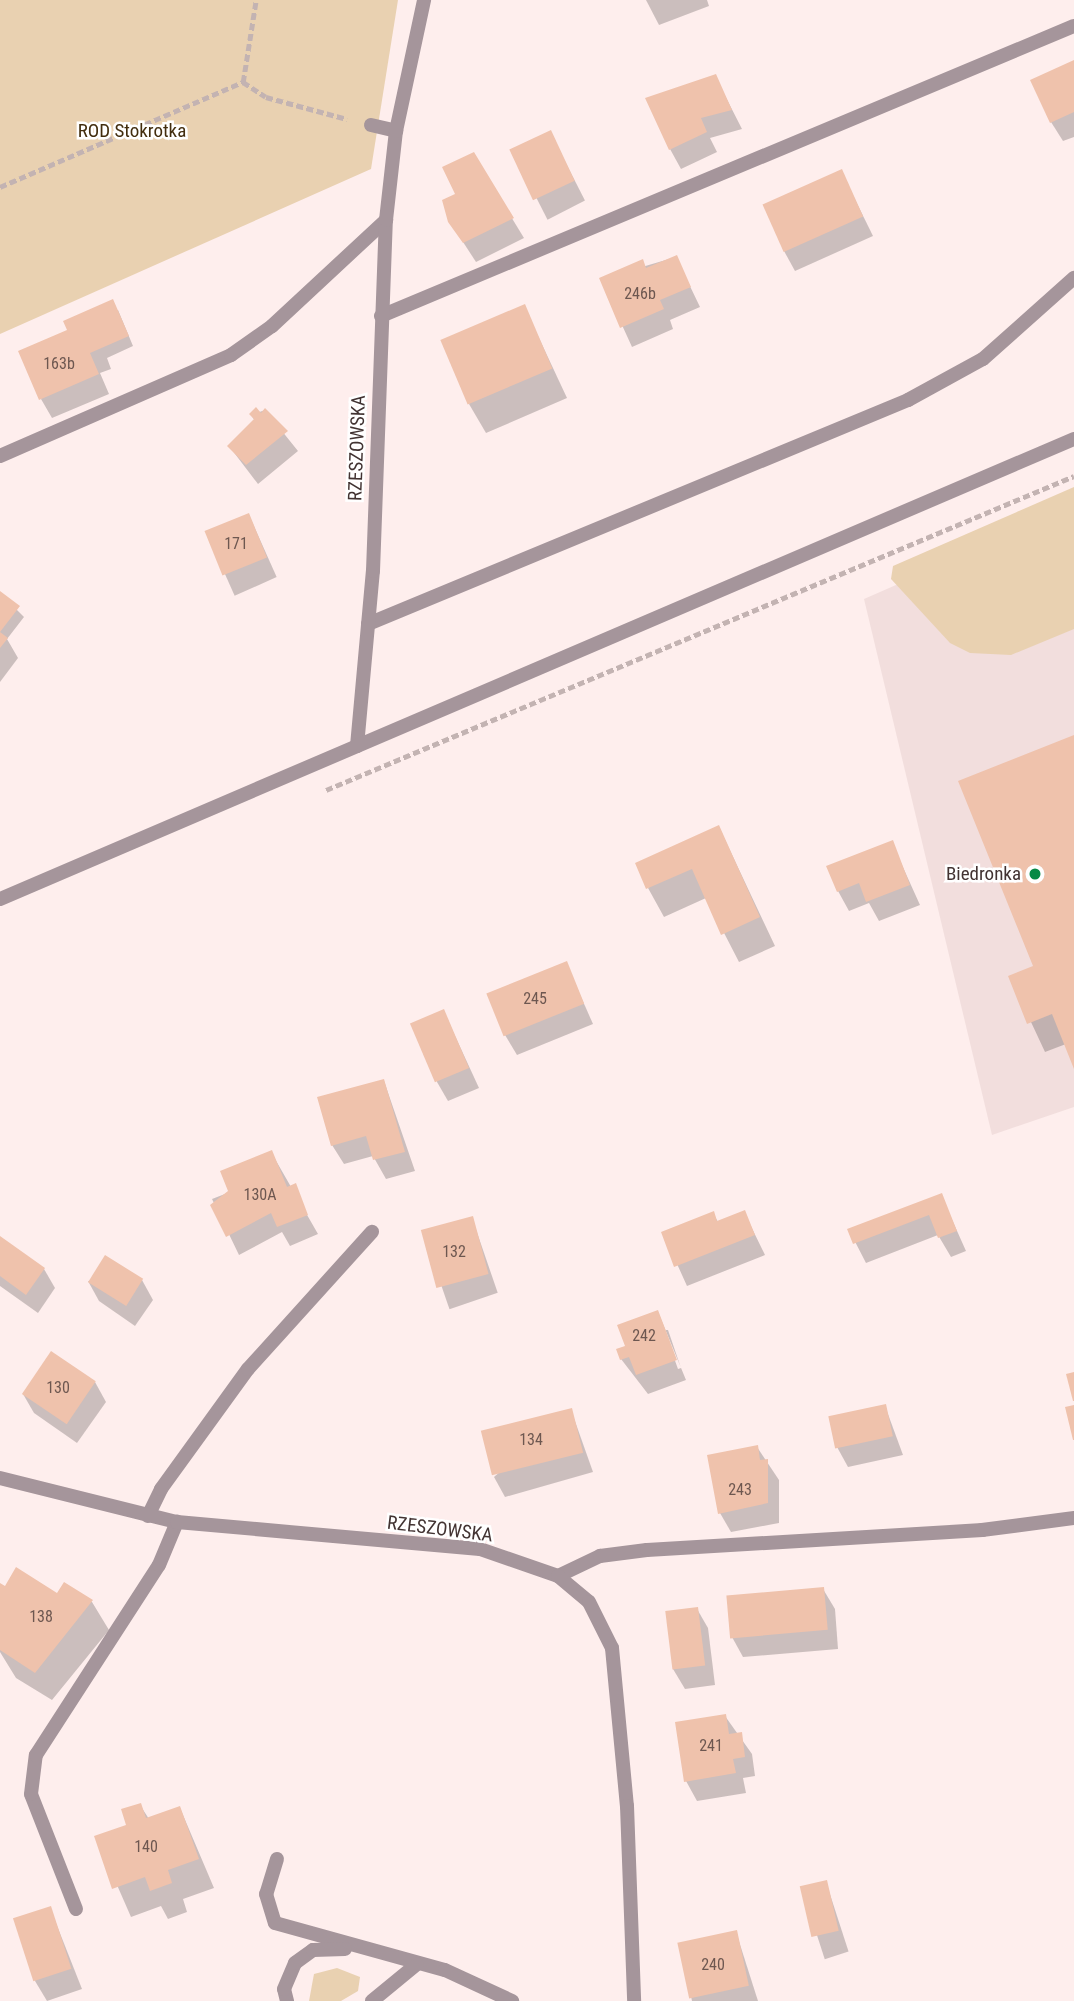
<!DOCTYPE html>
<style>
body{margin:0}
#map{position:relative;width:1074px;height:2001px;overflow:hidden;background:#feeeed;font-family:"Roboto Condensed",sans-serif}
div>[style]{position:absolute}
[style*='--x']{left:calc(var(--x)*1px);top:calc(var(--y)*1px);width:calc(var(--w)*1px);rotate:calc(var(--a)*1deg)}
.built>*{inset:0;background:#f2dedd}
.green>*{inset:0;background:#e9d1b1}
.shadow>*{inset:0;background:#0003;transform-origin:0 0}
.building>*{inset:0;background:#efc2ac;transform-origin:0 0}
.path>*{height:4.5px;margin-top:-2.25px;transform-origin:0;background:repeating-linear-gradient(90deg,#c3b3b2 0 7px,transparent 0 10.5px)}
.service>*{height:14px;margin:-7px;padding:0 7px;transform-origin:7px;border-radius:7px;background:#a5959b}
.minor>*{height:14px;margin:-7px;padding:0 7px;transform-origin:7px;border-radius:7px;background:#a5959b}
.tertiary>*{height:14px;margin:-7px;padding:0 7px;transform-origin:7px;border-radius:7px;background:#a5959b}
.dots>*{width:19px;height:19px;translate:-50% -50%;box-sizing:border-box;border:4px solid #fff;border-radius:50%}
span{translate:-50% -50%;white-space:nowrap;text-align:center;line-height:1.15;-webkit-text-stroke:5px #fff;paint-order:stroke}
.number-label{font-size:16px;color:#6d5750}
.number-label span{-webkit-text-stroke-width:0}
.park-label{font-size:19px;color:#422d0e}
.street-label{font-size:19px;color:#423332}
.poi-label{font-size:19px;color:#423332}
.right{translate:-100% -50%;text-align:right}
</style>
<div id="map">
<div class="built">
<div style="clip-path:polygon(1074px 507px,1074px 1107px,992px 1135px,864px 599px)"></div>
</div>
<div class="green">
<div style="clip-path:polygon(0 0,398px 0,371px 169px,0 334px)"></div>
<div style="clip-path:polygon(1074px 487px,1074px 629px,1011px 655px,970px 653px,950px 643px,891px 579px,893px 566px)"></div>
<div style="clip-path:polygon(337px 1968px,360px 1977px,358px 1991px,341px 2001px,309px 2001px,314px 1974px)"></div>
</div>
<div class="shadow">
<div style="clip-path:polygon(646px 0,707px 0,709px 6px,659px 25px)"></div>
<div style="clip-path:polygon(1074px 62px,1074px 137px,1063px 141px,1051px 122px)"></div>
<div style="clip-path:polygon(715px 76px,742px 129px,710px 138px,717px 152px,681px 169px,670px 149px)"></div>
<div style="left:550px;top:132px;width:77px;height:42px;rotate:63deg"></div>
<div style="clip-path:polygon(473px 154px,524px 238px,476px 262px,450px 222px)"></div>
<div style="clip-path:polygon(841px 171px,873px 236px,795px 271px,784px 251px)"></div>
<div style="clip-path:polygon(676px 257px,700px 307px,670px 320px,673px 329px,632px 347px,601px 279px)"></div>
<div style="clip-path:polygon(524px 306px,567px 398px,486px 433px,469px 404px)"></div>
<div style="clip-path:polygon(118px 310px,133px 346px,107px 358px,111px 369px,100px 373px,109px 394px,52px 418px,41px 399px,69px 331px)"></div>
<div style="clip-path:polygon(265px 410px,298px 451px,258px 484px,229px 446px,255px 421px,251px 415px)"></div>
<div style="left:249px;top:515px;width:68px;height:46px;rotate:66deg"></div>
<div style="clip-path:polygon(0 593px,24px 617px,7px 639px,18px 658px,0 682px)"></div>
<div style="clip-path:polygon(1074px 737px,1074px 1065px,1066px 1044px,1045px 1052px,1010px 977px,1035px 967px)"></div>
<div style="clip-path:polygon(719px 827px,775px 946px,739px 962px,706px 898px,664px 917px,648px 888px)"></div>
<div style="clip-path:polygon(892px 843px,920px 905px,879px 921px,869px 903px,849px 911px,838px 891px)"></div>
<div style="clip-path:polygon(566px 963px,593px 1024px,517px 1055px,505px 1035px)"></div>
<div style="clip-path:polygon(444px 1012px,479px 1088px,448px 1101px,437px 1082px)"></div>
<div style="clip-path:polygon(384px 1081px,415px 1171px,386px 1179px,373px 1156px,344px 1164px,332px 1145px)"></div>
<div style="clip-path:polygon(271px 1152px,318px 1234px,290px 1246px,282px 1232px,239px 1255px,212px 1199px,230px 1192px)"></div>
<div style="clip-path:polygon(941px 1195px,966px 1251px,951px 1257px,938px 1235px,866px 1263px,849px 1230px)"></div>
<div style="clip-path:polygon(744px 1212px,765px 1255px,687px 1286px,663px 1233px,713px 1213px,718px 1222px)"></div>
<div style="left:472px;top:1218px;width:79px;height:51px;rotate:71deg"></div>
<div style="clip-path:polygon(0 1238px,44px 1269px,55px 1288px,38px 1313px,0 1286px)"></div>
<div style="clip-path:polygon(142px 1280px,153px 1300px,135px 1326px,99px 1301px,88px 1281px)"></div>
<div style="clip-path:polygon(evenodd,658px 1312px,686px 1380px,648px 1394px,621px 1359px,658px 1312px,664px 1330px,668px 1330px,681px 1368px,678px 1369px,664px 1330px)"></div>
<div style="clip-path:polygon(95px 1382px,106px 1402px,77px 1443px,34px 1413px,23px 1394px)"></div>
<div style="clip-path:polygon(885px 1406px,903px 1455px,848px 1467px,837px 1447px)"></div>
<div style="clip-path:polygon(571px 1410px,593px 1472px,505px 1497px,494px 1477px)"></div>
<div style="clip-path:polygon(757px 1447px,779px 1480px,779px 1523px,731px 1532px,720px 1513px)"></div>
<div style="clip-path:polygon(64px 1584px,92px 1602px,109px 1630px,52px 1700px,16px 1678px,0 1652px,0 1586px,57px 1595px)"></div>
<div style="clip-path:polygon(823px 1589px,835px 1609px,838px 1649px,743px 1657px,732px 1637px)"></div>
<div style="clip-path:polygon(697px 1609px,708px 1628px,715px 1685px,685px 1689px,673px 1669px)"></div>
<div style="clip-path:polygon(725px 1716px,752px 1754px,755px 1776px,743px 1778px,746px 1793px,697px 1801px,686px 1781px)"></div>
<div style="clip-path:polygon(140px 1805px,149px 1819px,180px 1808px,214px 1888px,183px 1899px,187px 1912px,168px 1919px,161px 1906px,131px 1917px,96px 1837px,128px 1826px)"></div>
<div style="left:826px;top:1882px;width:73px;height:25px;rotate:72deg"></div>
<div style="clip-path:polygon(50px 1908px,82px 1989px,47px 2001px,35px 1981px)"></div>
<div style="clip-path:polygon(736px 1932px,758px 2001px,692px 2001px,679px 1944px)"></div>
</div>
<div class="building">
<div style="clip-path:polygon(1074px 60px,1074px 112px,1050px 123px,1030px 80px)"></div>
<div style="clip-path:polygon(716px 74px,732px 110px,701px 118px,707px 132px,669px 150px,645px 98px)"></div>
<div style="left:551px;top:130px;width:56px;height:46px;rotate:65deg"></div>
<div style="clip-path:polygon(474px 152px,514px 218px,463px 243px,448px 222px,442px 200px,455px 194px,442px 167px)"></div>
<div style="left:842px;top:169px;width:52px;height:87px;rotate:66deg"></div>
<div style="clip-path:polygon(677px 255px,691px 287px,660px 300px,664px 309px,620px 328px,599px 278px,643px 259px,646px 268px)"></div>
<div style="clip-path:polygon(113px 299px,129px 336px,90px 353px,99px 374px,39px 400px,18px 351px,67px 330px,63px 321px)"></div>
<div style="left:525px;top:304px;width:70px;height:92px;rotate:67deg"></div>
<div style="clip-path:polygon(256px 407px,261px 413px,265px 408px,288px 431px,246px 465px,227px 446px,254px 419px,249px 414px)"></div>
<div style="left:249px;top:513px;width:48px;height:48px;rotate:68deg"></div>
<div style="clip-path:polygon(0 591px,20px 606px,0 632px,8px 638px,0 648px)"></div>
<div style="clip-path:polygon(1074px 735px,1074px 1069px,1052px 1014px,1027px 1024px,1008px 976px,1033px 966px,958px 781px)"></div>
<div style="clip-path:polygon(719px 825px,760px 917px,721px 935px,692px 869px,646px 889px,635px 863px)"></div>
<div style="clip-path:polygon(893px 840px,910px 885px,866px 902px,859px 883px,837px 892px,826px 866px)"></div>
<div style="left:567px;top:961px;width:46px;height:87px;rotate:68deg"></div>
<div style="left:444px;top:1009px;width:64px;height:37px;rotate:67deg"></div>
<div style="clip-path:polygon(384px 1079px,405px 1152px,373px 1160px,366px 1136px,331px 1146px,317px 1097px)"></div>
<div style="clip-path:polygon(272px 1150px,287px 1187px,296px 1183px,308px 1215px,277px 1227px,271px 1213px,226px 1237px,210px 1205px,228px 1191px,220px 1171px)"></div>
<div style="clip-path:polygon(942px 1193px,957px 1231px,938px 1238px,929px 1215px,853px 1244px,847px 1229px)"></div>
<div style="clip-path:polygon(745px 1210px,755px 1235px,674px 1267px,661px 1232px,714px 1211px,717px 1221px)"></div>
<div style="left:473px;top:1216px;width:60px;height:54px;rotate:75deg"></div>
<div style="clip-path:polygon(0 1236px,45px 1268px,26px 1295px,0 1276px)"></div>
<div style="left:105px;top:1255px;width:45px;height:32px;rotate:32deg"></div>
<div style="clip-path:polygon(658px 1310px,677px 1360px,636px 1375px,629px 1357px,620px 1360px,616px 1349px,625px 1346px,617px 1325px)"></div>
<div style="left:51px;top:1351px;width:54px;height:52px;rotate:34deg"></div>
<div style="clip-path:polygon(1074px 1372px,1074px 1401px,1073px 1401px,1066px 1374px)"></div>
<div style="left:886px;top:1404px;width:33px;height:59px;rotate:78deg"></div>
<div style="clip-path:polygon(1074px 1405px,1074px 1440px,1073px 1440px,1065px 1407px)"></div>
<div style="left:572px;top:1408px;width:46px;height:94px;rotate:76deg"></div>
<div style="clip-path:polygon(758px 1445px,760px 1460px,768px 1459px,768px 1503px,718px 1514px,707px 1455px)"></div>
<div style="clip-path:polygon(16px 1567px,57px 1593px,64px 1582px,93px 1600px,35px 1673px,0 1650px,0 1583px,5px 1586px)"></div>
<div style="left:824px;top:1587px;width:43px;height:98px;rotate:85deg"></div>
<div style="left:698px;top:1607px;width:59px;height:33px;rotate:83deg"></div>
<div style="clip-path:polygon(726px 1714px,729px 1734px,742px 1732px,745px 1757px,733px 1759px,736px 1773px,684px 1782px,675px 1722px)"></div>
<div style="clip-path:polygon(141px 1803px,146px 1818px,180px 1806px,199px 1859px,168px 1870px,172px 1883px,150px 1891px,145px 1877px,112px 1889px,94px 1836px,126px 1825px,121px 1809px)"></div>
<div style="left:827px;top:1880px;width:52px;height:28px;rotate:77deg"></div>
<div style="left:51px;top:1906px;width:66px;height:40px;rotate:72deg"></div>
<div style="left:737px;top:1930px;width:57px;height:61px;rotate:78deg"></div>
</div>
<div class="path">
<div style="--x:243;--y:82;--w:27;--a:33"></div>
<div style="--x:266;--y:97;--w:84;--a:15.2"></div>
<div style="--x:0;--y:187;--w:265;--a:-23.4"></div>
<div style="--x:243;--y:82;--w:83;--a:-81"></div>
<div style="--x:326;--y:790;--w:811;--a:-22.77"></div>
</div>
<div class="service">
<div style="--x:371;--y:125;--w:26;--a:13"></div>
<div style="--x:381;--y:316;--w:751;--a:-22.71"></div>
<div style="--x:0;--y:456;--w:252;--a:-23.6"></div>
<div style="--x:231;--y:355;--w:50;--a:-35.3"></div>
<div style="--x:272;--y:326;--w:156;--a:-42.9"></div>
<div style="--x:368;--y:624;--w:585;--a:-22.53"></div>
<div style="--x:908;--y:400;--w:85;--a:-28.7"></div>
<div style="--x:983;--y:359;--w:122;--a:-41.7"></div>
<div style="--x:148;--y:1516;--w:30;--a:-64"></div>
<div style="--x:161;--y:1489;--w:148;--a:-54.1"></div>
<div style="--x:248;--y:1369;--w:185;--a:-47.9"></div>
<div style="--x:558;--y:1576;--w:47;--a:-25.5"></div>
<div style="--x:600;--y:1556;--w:47;--a:-7.3"></div>
<div style="--x:647;--y:1550;--w:336;--a:-3.4"></div>
<div style="--x:982;--y:1530;--w:93;--a:-7.4"></div>
<div style="--x:277;--y:1859;--w:37;--a:107"></div>
<div style="--x:266;--y:1894;--w:30;--a:73"></div>
<div style="--x:275;--y:1923;--w:176;--a:15.5"></div>
<div style="--x:445;--y:1970;--w:74;--a:24.8"></div>
<div style="--x:76;--y:1909;--w:123;--a:-111.4"></div>
<div style="--x:31;--y:1794;--w:39;--a:-83"></div>
<div style="--x:36;--y:1755;--w:226;--a:-57.1"></div>
<div style="--x:159;--y:1565;--w:47;--a:-67.3"></div>
<div style="--x:287;--y:2001;--w:12;--a:-104"></div>
<div style="--x:284;--y:1989;--w:28;--a:-67"></div>
<div style="--x:295;--y:1963;--w:22;--a:-36"></div>
<div style="--x:313;--y:1950;--w:32;--a:-2"></div>
<div style="--x:372;--y:2001;--w:58;--a:-39.4"></div>
</div>
<div class="minor">
<div style="--x:357;--y:746;--w:176;--a:-84.8"></div>
<div style="--x:373;--y:571;--w:351;--a:-87.9"></div>
<div style="--x:386;--y:220;--w:90;--a:-83.6"></div>
<div style="--x:396;--y:131;--w:134;--a:-77.9"></div>
<div style="--x:0;--y:1478;--w:182;--a:14"></div>
<div style="--x:177;--y:1522;--w:304;--a:5.1"></div>
<div style="--x:480;--y:1549;--w:83;--a:19.1"></div>
<div style="--x:558;--y:1576;--w:40;--a:40"></div>
<div style="--x:589;--y:1602;--w:51;--a:63.4"></div>
<div style="--x:612;--y:1648;--w:159;--a:84.6"></div>
<div style="--x:627;--y:1806;--w:195;--a:87.9"></div>
</div>
<div class="tertiary">
<div style="--x:0;--y:899;--w:1168;--a:-23.19"></div>
</div>
<div class="dots">
<div style="left:1035px;top:874px;background:#068945"></div>
</div>
<div class="number-label">
<span style="left:640px;top:294px">246b</span>
<span style="left:59px;top:364px">163b</span>
<span style="left:236px;top:544px">171</span>
<span style="left:535px;top:999px">245</span>
<span style="left:260px;top:1195px">130A</span>
<span style="left:454px;top:1252px">132</span>
<span style="left:644px;top:1336px">242</span>
<span style="left:58px;top:1388px">130</span>
<span style="left:531px;top:1440px">134</span>
<span style="left:740px;top:1490px">243</span>
<span style="left:41px;top:1617px">138</span>
<span style="left:711px;top:1746px">241</span>
<span style="left:146px;top:1847px">140</span>
<span style="left:713px;top:1965px">240</span>
</div>
<div class="park-label">
<span style="left:132px;top:131px">ROD Stokrotka</span>
</div>
<div class="street-label">
<span style="left:357px;top:448px;rotate:-88deg">RZESZOWSKA</span>
<span style="left:440px;top:1529px;rotate:7deg">RZESZOWSKA</span>
</div>
<div class="poi-label">
<span class="right" style="left:1021px;top:874px">Biedronka</span>
</div>
</div>
